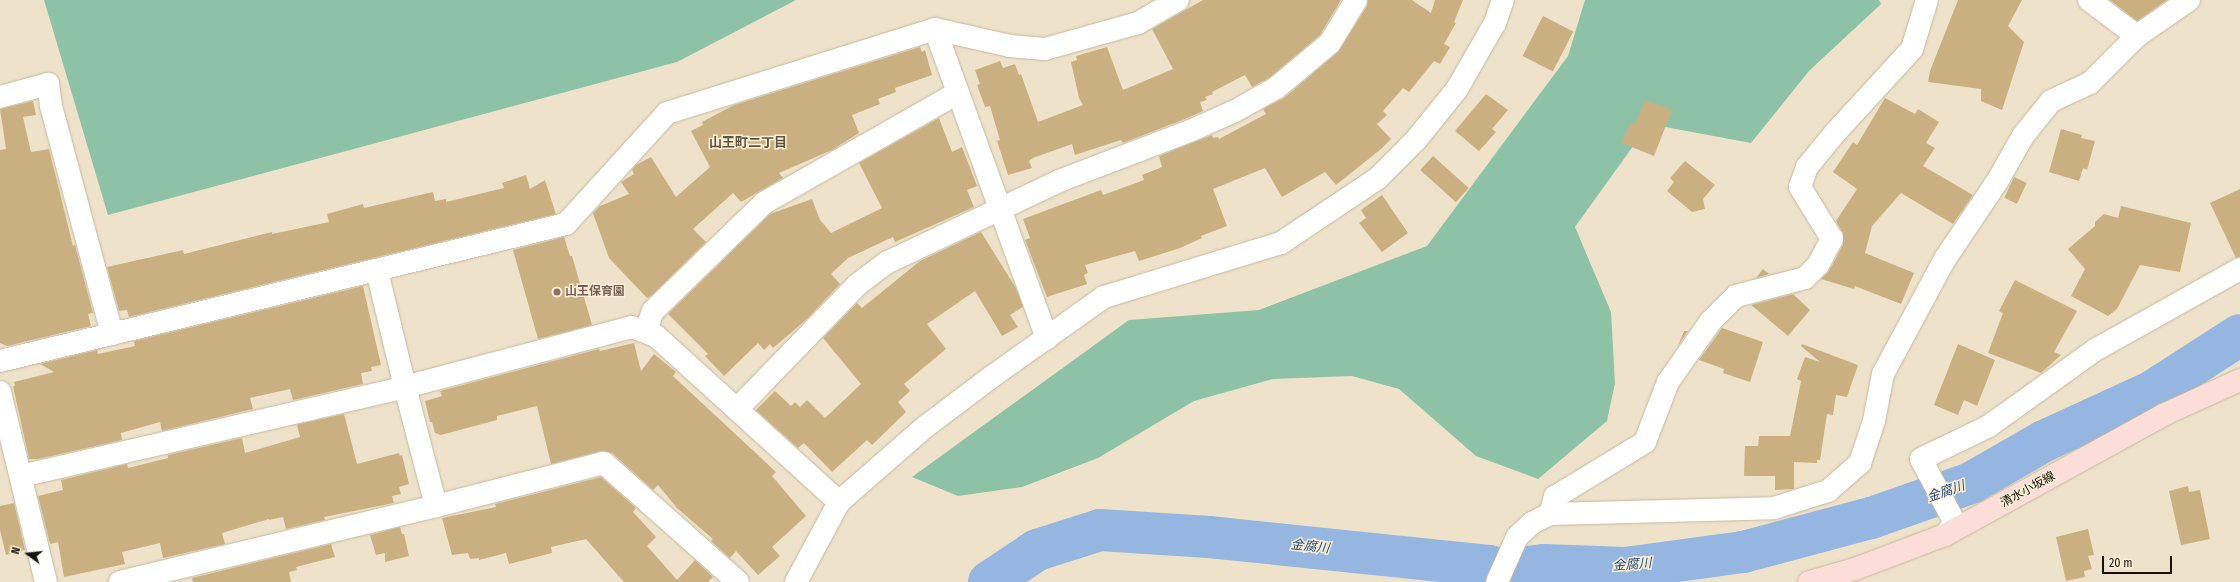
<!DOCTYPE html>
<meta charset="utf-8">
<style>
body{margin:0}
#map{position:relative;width:2240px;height:582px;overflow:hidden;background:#efe2ca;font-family:"Fira Sans Condensed","Noto Sans JP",sans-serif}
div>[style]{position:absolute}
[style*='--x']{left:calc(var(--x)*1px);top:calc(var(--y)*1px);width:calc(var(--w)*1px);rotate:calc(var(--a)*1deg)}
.green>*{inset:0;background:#8dc2a7}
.river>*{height:42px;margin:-21px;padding:0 21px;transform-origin:21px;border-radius:21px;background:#94b6e0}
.building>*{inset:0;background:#cab080;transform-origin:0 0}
.roads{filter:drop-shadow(0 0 1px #c4b8a0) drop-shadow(0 0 1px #c4b8a0)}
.minor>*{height:22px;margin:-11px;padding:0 11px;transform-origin:11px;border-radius:11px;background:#fff}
.major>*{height:22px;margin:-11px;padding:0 11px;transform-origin:11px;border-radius:11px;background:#fdddd8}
.dots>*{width:11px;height:11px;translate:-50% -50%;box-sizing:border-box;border:2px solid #fdefd7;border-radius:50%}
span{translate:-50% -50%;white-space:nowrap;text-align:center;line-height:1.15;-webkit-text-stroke:3px #fdefd7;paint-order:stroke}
.education-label{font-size:12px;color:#785e54;font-weight:700}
.left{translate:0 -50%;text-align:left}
.street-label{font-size:12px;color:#17130a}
.neighbourhood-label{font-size:13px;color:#5e533f;font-weight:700}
.water-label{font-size:13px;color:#1e4c81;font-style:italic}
.north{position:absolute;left:8px;top:534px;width:40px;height:40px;-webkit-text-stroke:3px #fdefd7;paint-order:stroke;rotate:285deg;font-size:11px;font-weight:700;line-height:16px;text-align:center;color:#17130a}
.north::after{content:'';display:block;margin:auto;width:14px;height:18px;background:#17130a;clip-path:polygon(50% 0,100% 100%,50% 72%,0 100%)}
.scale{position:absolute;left:2102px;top:556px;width:70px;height:18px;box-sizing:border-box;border:2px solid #17130a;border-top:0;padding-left:5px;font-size:12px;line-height:14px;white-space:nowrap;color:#17130a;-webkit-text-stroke:3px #fdefd7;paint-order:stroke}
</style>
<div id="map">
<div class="green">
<div style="clip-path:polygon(44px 0,796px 0,677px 62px,108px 215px)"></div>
<div style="clip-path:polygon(1585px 0,1879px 0,1881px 4px,1809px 71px,1751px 143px,1649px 124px,1575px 227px,1611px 312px,1615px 383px,1607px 421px,1538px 479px,1476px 456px,1399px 389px,1352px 376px,1273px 379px,1194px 401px,1098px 458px,1022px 487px,958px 496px,912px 477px,1129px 320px,1259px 310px,1427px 246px,1568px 56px)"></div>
</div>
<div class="river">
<div style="--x:989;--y:582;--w:58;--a:-33.7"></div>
<div style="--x:1037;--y:550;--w:66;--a:-17.6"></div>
<div style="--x:1100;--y:530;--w:109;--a:3.7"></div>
<div style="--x:1209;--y:537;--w:281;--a:5.9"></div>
<div style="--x:1489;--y:566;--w:16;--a:15"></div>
<div style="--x:1504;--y:570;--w:40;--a:-7.1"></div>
<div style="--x:1544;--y:565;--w:81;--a:2.1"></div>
<div style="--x:1625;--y:568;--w:119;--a:-7.7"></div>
<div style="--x:1743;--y:552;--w:132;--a:-14.9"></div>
<div style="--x:1871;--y:518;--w:106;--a:-19.3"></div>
<div style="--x:1971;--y:483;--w:84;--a:-29.9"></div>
<div style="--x:2044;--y:441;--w:120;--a:-24.6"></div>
<div style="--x:2153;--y:391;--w:103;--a:-32.8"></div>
</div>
<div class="building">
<div style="clip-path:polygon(1203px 0,1341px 0,1320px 35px,1269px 78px,1252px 87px,1245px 75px,1212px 92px,1213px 94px,1205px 97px,1207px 100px,1200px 102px,1203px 111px,1185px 119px,1123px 143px,1121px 140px,1075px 155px,1072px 144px,1033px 158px,1029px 161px,1032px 168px,1008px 175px,997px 141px,1000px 140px,990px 106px,985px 107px,977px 85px,980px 84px,975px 70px,1000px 61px,1003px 68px,1015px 64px,1019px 75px,1021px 74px,1038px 122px,1083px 105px,1079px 98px,1071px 62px,1077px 60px,1076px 56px,1107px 47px,1123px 90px,1173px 69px,1152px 29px)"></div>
<div style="clip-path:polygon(1368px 0,1412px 0,1431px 13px,1435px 0,1463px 0,1454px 22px,1456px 23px,1444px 44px,1450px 47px,1440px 64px,1434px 61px,1409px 92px,1403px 88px,1383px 111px,1387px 115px,1377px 124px,1391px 139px,1381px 149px,1336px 185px,1325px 172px,1282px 197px,1265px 168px,1213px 189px,1227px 226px,1201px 236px,1202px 238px,1180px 248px,1139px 261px,1135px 251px,1085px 265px,1088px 273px,1084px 275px,1087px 284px,1047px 297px,1025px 240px,1030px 238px,1023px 219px,1101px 190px,1103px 195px,1144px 180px,1142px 175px,1162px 167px,1159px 156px,1212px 135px,1213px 138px,1218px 137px,1219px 139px,1266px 114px,1263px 109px,1284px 98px,1338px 52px,1367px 6px)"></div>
<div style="clip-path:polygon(1958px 0,2022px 0,2008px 26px,2024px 42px,2002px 110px,1981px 101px,1981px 89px,1928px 82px,1930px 71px)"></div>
<div style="clip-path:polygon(2110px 0,2167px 0,2137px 21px)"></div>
<div style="left:1543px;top:16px;width:34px;height:45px;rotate:27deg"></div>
<div style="clip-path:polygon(920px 47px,922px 52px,925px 50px,932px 75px,895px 88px,896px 92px,878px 99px,880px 104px,852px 115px,859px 133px,832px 150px,779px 173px,783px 178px,741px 202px,733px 193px,693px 229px,706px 242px,651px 296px,647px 298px,609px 258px,593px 213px,600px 206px,629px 194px,621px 182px,634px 174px,632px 170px,636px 165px,651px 157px,676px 197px,710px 167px,691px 131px,703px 125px,702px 122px,734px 105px)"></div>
<div style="clip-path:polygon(1486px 94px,1508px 110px,1492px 129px,1496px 132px,1479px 151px,1455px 131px)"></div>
<div style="clip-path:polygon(1885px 98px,1915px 114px,1918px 109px,1939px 122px,1926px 143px,1935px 148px,1923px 166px,1973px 195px,1953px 224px,1901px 193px,1872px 226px,1865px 253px,1914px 273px,1901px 304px,1855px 286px,1854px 289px,1821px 279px,1829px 271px,1843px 245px,1843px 233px,1836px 221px,1857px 189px,1833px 172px,1853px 142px,1857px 145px)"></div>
<div style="clip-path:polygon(1645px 100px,1672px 110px,1654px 156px,1622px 143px,1630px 123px,1635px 124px)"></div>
<div style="clip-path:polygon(33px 101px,36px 115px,23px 117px,31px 152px,49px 149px,73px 246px,75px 245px,93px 313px,88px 314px,91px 326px,7px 346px,0 343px,0 150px,6px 149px,0 109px)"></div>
<div style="clip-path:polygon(939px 118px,952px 152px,962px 147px,977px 186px,967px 190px,974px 207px,895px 242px,893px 237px,848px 258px,831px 274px,840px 284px,807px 319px,773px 348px,770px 344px,764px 350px,758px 343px,724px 376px,705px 356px,708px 354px,668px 314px,770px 214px,812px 199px,820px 220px,831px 233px,882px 208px,859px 163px)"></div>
<div style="clip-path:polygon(2061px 129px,2082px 135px,2081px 138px,2095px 141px,2087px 170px,2083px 168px,2079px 181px,2049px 172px)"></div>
<div style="left:1433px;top:156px;width:48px;height:19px;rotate:42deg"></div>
<div style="clip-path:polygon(1685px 161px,1715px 185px,1703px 199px,1705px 209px,1692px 212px,1667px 191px,1674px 182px,1670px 178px)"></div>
<div style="clip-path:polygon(526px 175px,530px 189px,545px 180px,556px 214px,129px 317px,127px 310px,119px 311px,107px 267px,183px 250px,184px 254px,272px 232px,272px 234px,329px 222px,327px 214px,363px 204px,364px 208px,433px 192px,435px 201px,446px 199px,446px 202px,504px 188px,502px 183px)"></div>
<div style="left:2014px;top:177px;width:14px;height:23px;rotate:25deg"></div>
<div style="clip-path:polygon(2240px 189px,2240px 257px,2236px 258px,2210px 203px)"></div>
<div style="clip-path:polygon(1382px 195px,1408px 233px,1382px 252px,1359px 223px,1366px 218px,1361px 210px)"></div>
<div style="clip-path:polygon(2121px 206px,2191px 223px,2180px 272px,2140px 265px,2117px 309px,2108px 316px,2071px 296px,2085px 269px,2068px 249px,2095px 226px,2095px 222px,2104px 214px,2118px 218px)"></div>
<div style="clip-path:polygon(981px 232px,1016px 288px,1023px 307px,1010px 315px,1018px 327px,1002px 336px,975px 291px,927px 324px,946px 349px,904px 384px,910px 391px,898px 402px,906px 412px,872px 445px,867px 440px,832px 472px,804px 443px,798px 448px,756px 410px,775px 391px,791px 406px,795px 402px,800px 407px,807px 400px,825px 418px,861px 384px,823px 338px,857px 303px,862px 308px,920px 261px)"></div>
<div style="clip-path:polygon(564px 237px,570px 256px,572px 256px,592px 325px,538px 339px,513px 250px)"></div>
<div style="clip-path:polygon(1763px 269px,1769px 274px,1756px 278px)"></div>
<div style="clip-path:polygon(2015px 280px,2077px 311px,2054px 352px,2061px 355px,2041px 373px,1988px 353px,2003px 313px,1999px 311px)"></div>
<div style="clip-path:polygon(363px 286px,381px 365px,371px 367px,372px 371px,361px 373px,363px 384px,293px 400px,290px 389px,250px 398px,253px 409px,162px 431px,160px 422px,121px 433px,122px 440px,38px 459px,29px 459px,13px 386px,15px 386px,14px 382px,54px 372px,40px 364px,97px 350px,98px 354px,135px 346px,134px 341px)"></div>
<div style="clip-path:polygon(1793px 294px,1810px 310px,1788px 336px,1751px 305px)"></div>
<div style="clip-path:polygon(1722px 328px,1763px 342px,1750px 382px,1723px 373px,1724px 369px,1699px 360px)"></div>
<div style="clip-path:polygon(1684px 331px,1688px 331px,1678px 346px)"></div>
<div style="clip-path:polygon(634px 343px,641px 371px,654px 354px,676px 372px,673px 376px,776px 472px,772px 476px,806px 516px,772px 547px,780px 556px,758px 575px,736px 551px,730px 558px,711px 541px,713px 539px,677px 508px,658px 485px,653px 490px,612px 453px,601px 451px,551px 464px,537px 406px,497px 416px,497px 420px,441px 435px,435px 433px,432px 422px,430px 422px,425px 401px,442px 396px,440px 391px,599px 349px,600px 351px)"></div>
<div style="clip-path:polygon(1802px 344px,1858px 365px,1847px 397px,1836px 395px,1833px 415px,1827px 414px,1820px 460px,1817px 460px,1817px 463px,1794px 462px,1794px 489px,1775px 490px,1775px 476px,1744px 476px,1745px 446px,1758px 446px,1759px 436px,1790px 436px,1801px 381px,1797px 379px,1805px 357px,1820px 362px,1801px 346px)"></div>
<div style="clip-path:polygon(1958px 344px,1995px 360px,1977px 406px,1964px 400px,1958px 415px,1934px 405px)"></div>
<div style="clip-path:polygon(344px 414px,357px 464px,399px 453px,400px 456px,402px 455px,409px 484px,399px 487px,401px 494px,392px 496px,394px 503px,324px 517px,325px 520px,286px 529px,283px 517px,269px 520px,269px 519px,222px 533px,225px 544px,163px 558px,160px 543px,122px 552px,125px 564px,64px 577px,58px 542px,50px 544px,38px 496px,63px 490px,61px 480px,127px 464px,128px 468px,168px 458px,168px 455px,242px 438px,245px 453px,300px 437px,297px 425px,299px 424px)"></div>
<div style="clip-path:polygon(601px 477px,636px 508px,633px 512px,656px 537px,647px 546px,677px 580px,695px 560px,713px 577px,708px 582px,624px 582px,586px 539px,551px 547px,552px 553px,509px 564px,506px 553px,479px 560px,479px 558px,470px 559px,468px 553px,452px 555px,442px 518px,496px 507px,495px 504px)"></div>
<div style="clip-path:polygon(2188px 486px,2189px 492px,2200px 490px,2210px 539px,2181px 545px,2169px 491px)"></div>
<div style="clip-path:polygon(14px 503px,25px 550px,6px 555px,0 530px,0 506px)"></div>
<div style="clip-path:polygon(400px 527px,402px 534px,404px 534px,409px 556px,385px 562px,385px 553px,376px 555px,370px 535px)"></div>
<div style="clip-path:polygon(2088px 529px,2094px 555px,2088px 556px,2092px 569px,2084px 571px,2085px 577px,2066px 581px,2056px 537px)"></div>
<div style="clip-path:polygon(331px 544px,335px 557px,296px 567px,297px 570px,289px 572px,291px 582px,193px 582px,192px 578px)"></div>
</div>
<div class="roads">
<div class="minor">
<div style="--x:2089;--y:0;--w:60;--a:36.9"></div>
<div style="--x:935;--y:29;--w:329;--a:70.1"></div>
<div style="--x:0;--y:97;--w:50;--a:-15.2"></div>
<div style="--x:48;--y:84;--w:22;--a:82"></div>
<div style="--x:51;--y:106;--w:236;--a:75"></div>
<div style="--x:377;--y:271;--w:119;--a:76.4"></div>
<div style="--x:405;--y:387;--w:123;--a:75.4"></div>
<div style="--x:646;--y:331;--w:21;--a:-71"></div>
<div style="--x:653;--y:311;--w:155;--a:-44.2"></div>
<div style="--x:764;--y:203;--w:223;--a:-29.6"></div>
<div style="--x:0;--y:361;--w:582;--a:-13.61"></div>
<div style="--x:566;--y:224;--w:150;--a:-47.7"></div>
<div style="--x:667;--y:113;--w:281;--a:-17.4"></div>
<div style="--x:935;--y:29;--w:77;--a:12.8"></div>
<div style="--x:1010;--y:46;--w:35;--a:5"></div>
<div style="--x:1045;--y:49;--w:97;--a:-15.6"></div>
<div style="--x:1138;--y:23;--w:46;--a:-29.9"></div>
<div style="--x:0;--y:392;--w:195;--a:76.4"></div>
<div style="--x:738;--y:408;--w:171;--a:-45.9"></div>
<div style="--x:857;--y:285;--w:39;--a:-37"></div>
<div style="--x:888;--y:262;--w:189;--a:-25.3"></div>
<div style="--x:1059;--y:181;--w:140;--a:-20.9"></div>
<div style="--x:1190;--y:131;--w:49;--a:-24"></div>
<div style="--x:1235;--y:111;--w:47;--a:-29.3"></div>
<div style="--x:1276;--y:88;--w:70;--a:-39.8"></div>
<div style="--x:1330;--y:43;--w:50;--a:-58.8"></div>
<div style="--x:21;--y:476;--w:394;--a:-13"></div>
<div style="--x:405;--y:387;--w:235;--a:-14.8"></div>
<div style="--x:632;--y:327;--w:26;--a:21"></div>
<div style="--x:656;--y:336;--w:247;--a:42.2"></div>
<div style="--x:1550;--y:514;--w:18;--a:-74"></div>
<div style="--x:1555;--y:497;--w:105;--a:-31.4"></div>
<div style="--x:1645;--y:442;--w:64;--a:-69"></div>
<div style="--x:1668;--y:382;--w:75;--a:-54.8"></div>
<div style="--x:1711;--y:321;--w:35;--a:-45"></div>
<div style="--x:1736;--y:296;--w:71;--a:-14.6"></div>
<div style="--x:1805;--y:278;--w:18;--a:-45"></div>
<div style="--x:1818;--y:265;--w:30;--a:-62"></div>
<div style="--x:1832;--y:239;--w:61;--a:-121.6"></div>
<div style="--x:1800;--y:187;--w:21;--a:-71"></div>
<div style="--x:1807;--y:167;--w:44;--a:-50.5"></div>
<div style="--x:1835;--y:133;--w:114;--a:-47.5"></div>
<div style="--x:1912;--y:49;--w:51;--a:-73"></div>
<div style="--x:1945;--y:535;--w:16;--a:-50"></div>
<div style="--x:1955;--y:523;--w:72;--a:-118"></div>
<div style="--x:1921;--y:459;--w:76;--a:-25.9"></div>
<div style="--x:1989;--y:426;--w:130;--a:-35.6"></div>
<div style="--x:2095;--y:350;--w:166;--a:-29.2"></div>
<div style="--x:120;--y:582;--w:325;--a:-13.5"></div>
<div style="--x:436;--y:506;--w:173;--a:-14.4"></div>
<div style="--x:604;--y:463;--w:179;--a:41.6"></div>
<div style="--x:796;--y:582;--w:91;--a:-61.7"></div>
<div style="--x:839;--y:502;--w:114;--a:-41.1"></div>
<div style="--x:925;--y:427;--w:81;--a:-37"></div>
<div style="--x:990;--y:378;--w:140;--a:-35.4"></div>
<div style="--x:1104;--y:297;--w:185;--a:-17"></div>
<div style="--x:1281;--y:243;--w:117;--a:-33.8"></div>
<div style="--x:1378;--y:178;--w:54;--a:-45"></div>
<div style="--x:1416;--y:140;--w:65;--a:-51.2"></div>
<div style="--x:1457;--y:89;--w:76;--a:-60.1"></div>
<div style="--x:1495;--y:23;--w:24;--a:-71"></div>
<div style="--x:1497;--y:582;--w:49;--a:-66"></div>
<div style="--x:1517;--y:537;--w:21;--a:-43"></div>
<div style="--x:1532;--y:523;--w:20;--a:-27"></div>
<div style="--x:1550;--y:514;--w:224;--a:-1.5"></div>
<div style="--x:1774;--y:508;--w:57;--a:-17.5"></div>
<div style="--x:1828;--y:491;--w:43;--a:-41.2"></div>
<div style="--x:1860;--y:463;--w:44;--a:-71.6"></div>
<div style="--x:1874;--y:421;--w:48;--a:-79.2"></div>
<div style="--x:1883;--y:374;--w:131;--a:-61.7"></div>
<div style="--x:1945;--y:259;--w:95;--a:-56.1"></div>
<div style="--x:1998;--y:180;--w:51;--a:-60.4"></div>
<div style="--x:2023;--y:136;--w:45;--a:-51.3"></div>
<div style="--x:2051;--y:101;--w:43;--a:-24.8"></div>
<div style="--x:2090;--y:83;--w:66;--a:-45"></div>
<div style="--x:2137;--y:36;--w:63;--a:-34.7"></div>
</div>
<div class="major">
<div style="--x:1809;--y:582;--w:48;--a:-15.8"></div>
<div style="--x:1855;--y:569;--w:96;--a:-20.7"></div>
<div style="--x:1945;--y:535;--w:249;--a:-28.8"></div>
<div style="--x:2163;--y:415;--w:85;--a:-24.4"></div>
</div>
</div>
<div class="dots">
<div style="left:557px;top:292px;background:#8d6e63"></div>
</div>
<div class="education-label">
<span class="left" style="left:565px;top:292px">山王保育園</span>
</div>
<div class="street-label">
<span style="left:2028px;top:490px;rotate:-29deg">清水小坂線</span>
</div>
<div class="neighbourhood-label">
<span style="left:748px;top:143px">山王町二丁目</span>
</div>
<div class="water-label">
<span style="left:1946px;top:492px;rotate:-19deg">金腐川</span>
<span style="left:1310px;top:547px;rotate:6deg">金腐川</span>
<span style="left:1632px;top:565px;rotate:-4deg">金腐川</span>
</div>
<div class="north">N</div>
<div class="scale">20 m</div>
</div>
